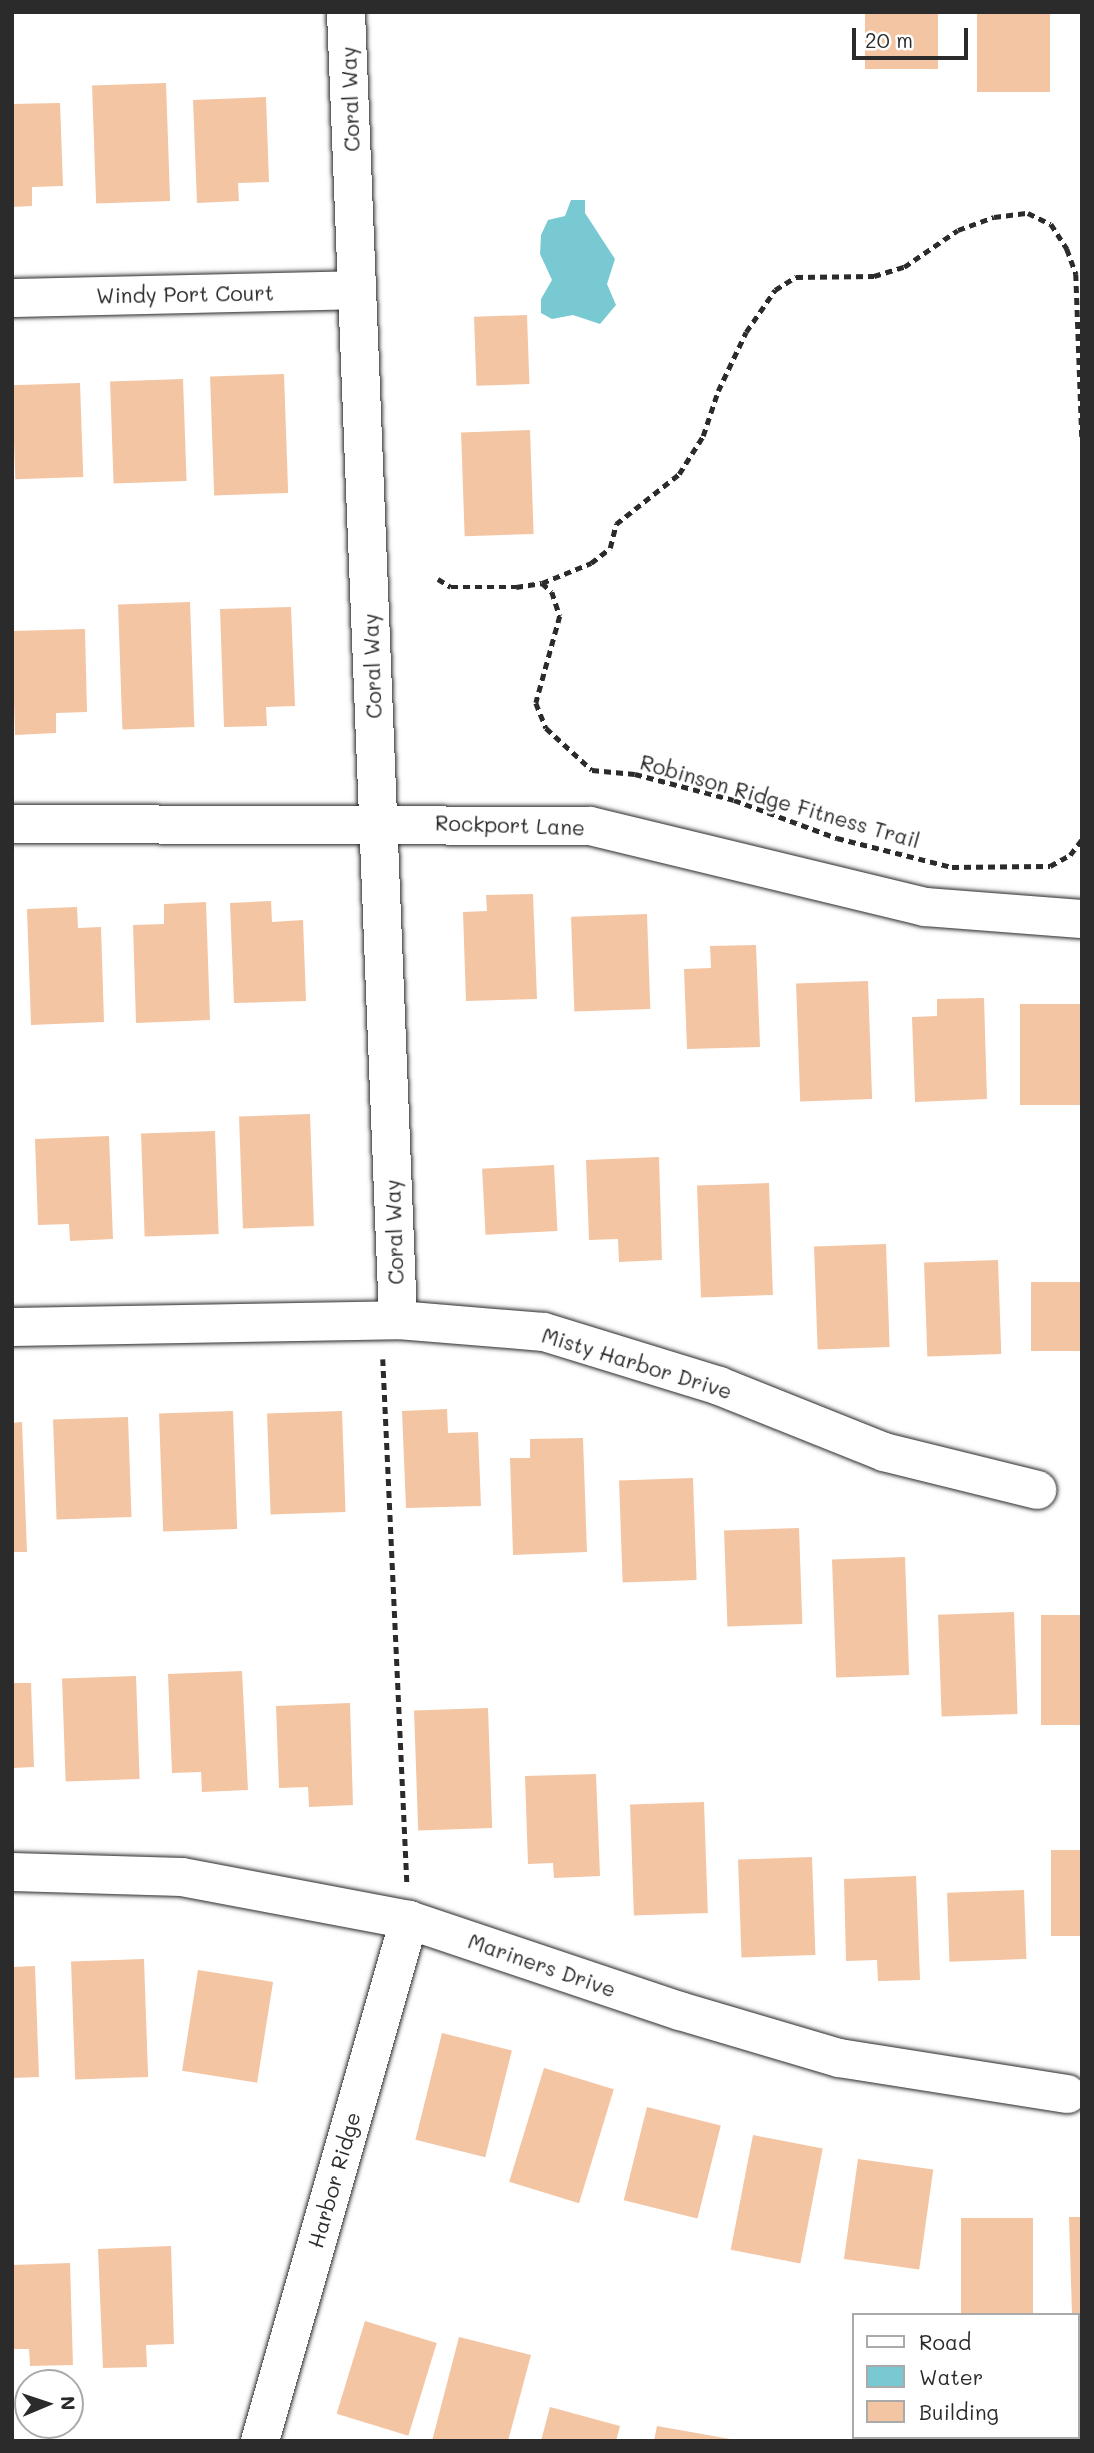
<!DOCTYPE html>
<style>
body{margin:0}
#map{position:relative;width:1094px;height:2453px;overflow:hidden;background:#fff;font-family:Mali,sans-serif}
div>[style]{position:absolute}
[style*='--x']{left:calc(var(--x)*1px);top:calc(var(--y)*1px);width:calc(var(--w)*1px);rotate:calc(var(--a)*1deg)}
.water>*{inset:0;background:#79c9d3}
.building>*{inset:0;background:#f4c5a3;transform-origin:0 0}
.path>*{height:4.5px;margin-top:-2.25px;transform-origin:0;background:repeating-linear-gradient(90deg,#2b2b2b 0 7px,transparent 0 12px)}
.roads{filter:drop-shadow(0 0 2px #2b2b2b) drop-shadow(0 0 2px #2b2b2b)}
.minor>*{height:38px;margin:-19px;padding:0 19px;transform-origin:19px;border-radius:19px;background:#fff}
span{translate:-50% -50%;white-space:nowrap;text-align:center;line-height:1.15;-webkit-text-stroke:5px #fff;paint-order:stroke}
.street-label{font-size:21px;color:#2b2b2b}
.frame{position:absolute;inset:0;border:14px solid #2b2b2b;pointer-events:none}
.legend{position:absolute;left:852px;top:2313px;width:228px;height:126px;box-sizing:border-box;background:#fff;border:2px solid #aaa;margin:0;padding:9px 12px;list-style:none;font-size:21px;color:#2b2b2b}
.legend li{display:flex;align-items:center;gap:14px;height:35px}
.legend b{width:35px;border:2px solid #aaa}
.north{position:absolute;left:14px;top:2369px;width:70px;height:70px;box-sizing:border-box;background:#fff;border:2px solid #aaa;border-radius:50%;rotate:88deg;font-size:19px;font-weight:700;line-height:28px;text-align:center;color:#2b2b2b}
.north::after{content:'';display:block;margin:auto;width:24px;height:32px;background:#2b2b2b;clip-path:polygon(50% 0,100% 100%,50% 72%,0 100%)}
.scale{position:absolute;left:852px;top:28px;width:116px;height:32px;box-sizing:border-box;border:4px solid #2b2b2b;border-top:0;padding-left:9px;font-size:21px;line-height:24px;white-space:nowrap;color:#2b2b2b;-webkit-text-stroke:5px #fff;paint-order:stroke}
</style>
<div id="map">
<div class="water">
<div style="clip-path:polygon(571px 200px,585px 200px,585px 213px,615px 259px,607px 284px,616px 305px,600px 324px,573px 315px,552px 319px,541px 313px,541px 299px,552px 280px,540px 254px,541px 235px,548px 220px,565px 216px)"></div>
</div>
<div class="building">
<div style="left:865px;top:12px;width:73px;height:57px"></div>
<div style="left:977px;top:12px;width:73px;height:80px"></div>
<div style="left:166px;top:83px;width:118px;height:74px;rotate:88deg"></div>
<div style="clip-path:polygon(266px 97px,269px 182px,238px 183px,239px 201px,197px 203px,193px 100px)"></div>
<div style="clip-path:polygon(60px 103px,63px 186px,32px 187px,32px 206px,12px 207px,12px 104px)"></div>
<div style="left:527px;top:315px;width:69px;height:53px;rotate:88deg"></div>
<div style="left:284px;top:374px;width:119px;height:74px;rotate:88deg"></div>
<div style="left:183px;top:379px;width:102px;height:73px;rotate:88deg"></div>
<div style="left:80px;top:383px;width:94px;height:68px;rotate:88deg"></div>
<div style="left:530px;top:430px;width:104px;height:69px;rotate:88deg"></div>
<div style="left:190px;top:602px;width:125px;height:72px;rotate:88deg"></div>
<div style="clip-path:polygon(291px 607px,295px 706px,266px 707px,267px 726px,224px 727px,220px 609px)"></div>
<div style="clip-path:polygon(85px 629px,87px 712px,56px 713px,56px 733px,15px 735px,12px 631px)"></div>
<div style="clip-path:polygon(533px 894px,537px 999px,466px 1001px,463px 912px,487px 911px,486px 895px)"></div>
<div style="clip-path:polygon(271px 901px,272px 922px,303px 920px,306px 1001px,234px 1003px,230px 903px)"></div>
<div style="clip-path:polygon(206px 902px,210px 1020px,136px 1023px,133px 925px,164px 924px,164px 904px)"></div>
<div style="clip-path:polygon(77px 907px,78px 928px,101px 927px,104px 1022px,31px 1025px,27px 909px)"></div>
<div style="left:647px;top:914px;width:95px;height:76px;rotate:88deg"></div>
<div style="clip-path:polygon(756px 945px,760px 1047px,687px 1049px,684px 969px,711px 968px,710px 946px)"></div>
<div style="left:868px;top:981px;width:118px;height:72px;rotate:88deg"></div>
<div style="clip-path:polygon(984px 998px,987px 1099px,915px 1102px,912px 1017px,937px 1016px,937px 999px)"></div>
<div style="left:1082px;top:1004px;width:101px;height:62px;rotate:90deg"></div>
<div style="left:310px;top:1114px;width:112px;height:71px;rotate:88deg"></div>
<div style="left:215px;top:1131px;width:103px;height:74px;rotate:88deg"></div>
<div style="clip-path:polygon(109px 1136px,113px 1239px,70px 1241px,69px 1224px,38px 1225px,35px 1139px)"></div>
<div style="clip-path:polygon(659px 1157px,662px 1260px,619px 1262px,618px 1239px,589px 1240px,586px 1160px)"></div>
<div style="left:554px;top:1165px;width:66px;height:72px;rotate:87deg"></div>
<div style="left:769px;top:1183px;width:112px;height:72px;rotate:88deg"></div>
<div style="left:886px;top:1244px;width:103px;height:72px;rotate:88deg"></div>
<div style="left:998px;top:1260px;width:94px;height:74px;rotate:88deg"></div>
<div style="left:1082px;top:1282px;width:69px;height:51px;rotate:90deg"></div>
<div style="clip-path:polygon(447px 1409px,448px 1433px,478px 1432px,481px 1506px,406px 1508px,402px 1411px)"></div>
<div style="left:233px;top:1411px;width:118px;height:74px;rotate:88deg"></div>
<div style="left:342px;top:1411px;width:101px;height:75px;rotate:88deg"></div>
<div style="left:128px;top:1417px;width:100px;height:75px;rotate:88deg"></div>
<div style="clip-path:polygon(22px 1422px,27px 1552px,12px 1552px,12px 1423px)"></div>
<div style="clip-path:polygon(583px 1438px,587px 1552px,513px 1555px,510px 1458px,530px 1458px,530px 1439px)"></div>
<div style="left:693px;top:1478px;width:102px;height:74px;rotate:88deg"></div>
<div style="left:799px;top:1528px;width:96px;height:75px;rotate:88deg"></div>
<div style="left:905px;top:1557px;width:118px;height:73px;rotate:88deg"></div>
<div style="left:1014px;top:1612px;width:102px;height:76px;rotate:88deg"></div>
<div style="left:1082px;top:1615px;width:110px;height:41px;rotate:90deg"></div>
<div style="clip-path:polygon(242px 1671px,248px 1790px,202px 1792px,201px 1772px,172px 1773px,168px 1674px)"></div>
<div style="left:136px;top:1676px;width:103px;height:74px;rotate:88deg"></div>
<div style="clip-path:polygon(12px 1683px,31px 1683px,34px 1767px,12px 1768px)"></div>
<div style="clip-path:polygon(350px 1703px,353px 1805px,309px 1807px,308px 1787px,279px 1788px,276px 1706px)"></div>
<div style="left:488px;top:1708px;width:120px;height:74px;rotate:88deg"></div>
<div style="clip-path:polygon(596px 1774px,600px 1876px,554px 1878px,553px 1863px,528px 1864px,525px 1776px)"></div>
<div style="left:704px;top:1802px;width:111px;height:74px;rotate:88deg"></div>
<div style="left:1082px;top:1850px;width:86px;height:31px;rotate:90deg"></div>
<div style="left:812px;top:1857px;width:98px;height:74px;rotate:88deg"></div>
<div style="clip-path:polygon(916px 1876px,920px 1980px,878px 1981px,877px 1960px,846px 1961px,844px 1879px)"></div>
<div style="left:1024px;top:1890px;width:69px;height:77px;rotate:88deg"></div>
<div style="left:144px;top:1959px;width:118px;height:73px;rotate:88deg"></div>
<div style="clip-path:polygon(35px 1966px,39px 2077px,12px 2078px,12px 1967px)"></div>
<div style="left:198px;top:1970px;width:76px;height:102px;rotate:9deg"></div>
<div style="left:442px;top:2033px;width:72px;height:110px;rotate:14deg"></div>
<div style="left:544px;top:2068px;width:73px;height:119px;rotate:17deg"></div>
<div style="left:647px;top:2107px;width:76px;height:96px;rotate:14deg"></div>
<div style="left:753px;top:2135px;width:71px;height:117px;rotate:11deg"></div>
<div style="left:858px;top:2159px;width:76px;height:101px;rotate:8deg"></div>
<div style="clip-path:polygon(1069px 2217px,1082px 2217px,1082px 2314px,1072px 2314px)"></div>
<div style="left:961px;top:2218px;width:72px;height:97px"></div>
<div style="clip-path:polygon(171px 2246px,174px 2344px,146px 2345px,147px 2367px,103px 2368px,98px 2249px)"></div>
<div style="clip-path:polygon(70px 2263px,73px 2365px,30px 2366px,29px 2349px,12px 2349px,12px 2265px)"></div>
<div style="left:365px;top:2321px;width:75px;height:97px;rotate:17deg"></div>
<div style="clip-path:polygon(459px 2337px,531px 2355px,508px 2441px,432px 2441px)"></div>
<div style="clip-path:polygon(550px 2407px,620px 2426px,616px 2441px,541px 2441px)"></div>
<div style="clip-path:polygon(657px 2426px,730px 2439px,730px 2441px,654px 2441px)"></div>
</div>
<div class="path">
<div style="--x:438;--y:579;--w:15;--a:32"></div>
<div style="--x:451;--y:587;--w:65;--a:0"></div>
<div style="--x:516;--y:587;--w:26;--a:-9"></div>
<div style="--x:542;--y:583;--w:53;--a:-22.2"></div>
<div style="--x:591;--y:563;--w:24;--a:-38"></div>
<div style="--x:610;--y:548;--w:25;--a:-76"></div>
<div style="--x:616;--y:524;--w:80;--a:-38.4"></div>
<div style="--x:679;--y:474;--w:45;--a:-57.7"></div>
<div style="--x:703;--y:436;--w:47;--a:-71.6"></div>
<div style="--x:718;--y:391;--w:65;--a:-64.6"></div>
<div style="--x:746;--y:332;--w:51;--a:-55.4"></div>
<div style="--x:775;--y:290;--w:25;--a:-32"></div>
<div style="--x:796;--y:277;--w:78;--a:-0.7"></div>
<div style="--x:874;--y:276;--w:31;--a:-17"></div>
<div style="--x:904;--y:267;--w:65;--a:-34.4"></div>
<div style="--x:958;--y:230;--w:38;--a:-20"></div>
<div style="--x:994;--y:217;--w:34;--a:-7"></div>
<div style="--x:1028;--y:213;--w:25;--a:26"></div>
<div style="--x:1051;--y:224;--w:30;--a:57"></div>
<div style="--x:1067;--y:249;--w:27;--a:70"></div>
<div style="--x:1076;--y:274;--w:167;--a:87.9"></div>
<div style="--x:542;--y:583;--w:13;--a:42"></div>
<div style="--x:552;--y:592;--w:25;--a:72"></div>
<div style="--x:560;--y:616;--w:90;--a:105.4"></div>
<div style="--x:536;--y:703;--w:27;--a:68"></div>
<div style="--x:546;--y:728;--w:62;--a:42.4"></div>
<div style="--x:592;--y:770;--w:43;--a:5.3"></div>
<div style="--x:635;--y:774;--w:102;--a:14.7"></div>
<div style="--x:734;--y:800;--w:110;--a:20.3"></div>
<div style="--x:837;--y:838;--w:119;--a:14.2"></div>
<div style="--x:952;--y:867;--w:98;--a:-0.6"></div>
<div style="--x:1050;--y:866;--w:23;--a:-29"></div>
<div style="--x:1070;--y:855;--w:20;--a:-53"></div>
<div style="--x:383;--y:1359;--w:524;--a:87.37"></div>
</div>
<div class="roads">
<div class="minor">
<div style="--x:346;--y:12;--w:1309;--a:87.72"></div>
<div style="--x:12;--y:298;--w:345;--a:-1.3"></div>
<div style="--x:12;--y:824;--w:578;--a:0.2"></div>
<div style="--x:590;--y:826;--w:345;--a:13.6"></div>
<div style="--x:925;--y:907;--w:157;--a:4.4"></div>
<div style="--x:12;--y:1327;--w:386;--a:-1"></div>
<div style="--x:398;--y:1320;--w:146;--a:4.7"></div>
<div style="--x:544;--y:1332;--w:183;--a:17.1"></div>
<div style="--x:719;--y:1386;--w:178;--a:21.8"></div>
<div style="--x:884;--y:1452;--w:158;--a:13.9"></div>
<div style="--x:12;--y:1872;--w:170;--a:1.7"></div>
<div style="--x:182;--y:1877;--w:231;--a:10.7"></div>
<div style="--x:409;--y:1920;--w:286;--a:18.6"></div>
<div style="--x:680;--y:2011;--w:166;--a:16.5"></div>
<div style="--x:839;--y:2058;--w:231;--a:9"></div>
<div style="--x:260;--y:2441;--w:542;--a:-74.04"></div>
</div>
</div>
<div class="street-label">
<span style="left:350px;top:99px;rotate:-92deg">Coral Way</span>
<span style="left:185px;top:294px;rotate:-1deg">Windy Port Court</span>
<span style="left:372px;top:666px;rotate:-92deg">Coral Way</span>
<span style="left:780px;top:801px;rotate:16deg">Robinson Ridge Fitness Trail</span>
<span style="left:510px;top:825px;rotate:2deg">Rockport Lane</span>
<span style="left:394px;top:1232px;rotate:-92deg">Coral Way</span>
<span style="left:637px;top:1363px;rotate:17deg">Misty Harbor Drive</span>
<span style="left:542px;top:1965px;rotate:19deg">Mariners Drive</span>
<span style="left:334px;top:2180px;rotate:-74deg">Harbor Ridge</span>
</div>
<div class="frame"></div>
<ul class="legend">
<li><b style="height:9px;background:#fff"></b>Road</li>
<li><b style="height:19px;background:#79c9d3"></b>Water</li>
<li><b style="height:19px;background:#f4c5a3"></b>Building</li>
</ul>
<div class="north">N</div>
<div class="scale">20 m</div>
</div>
